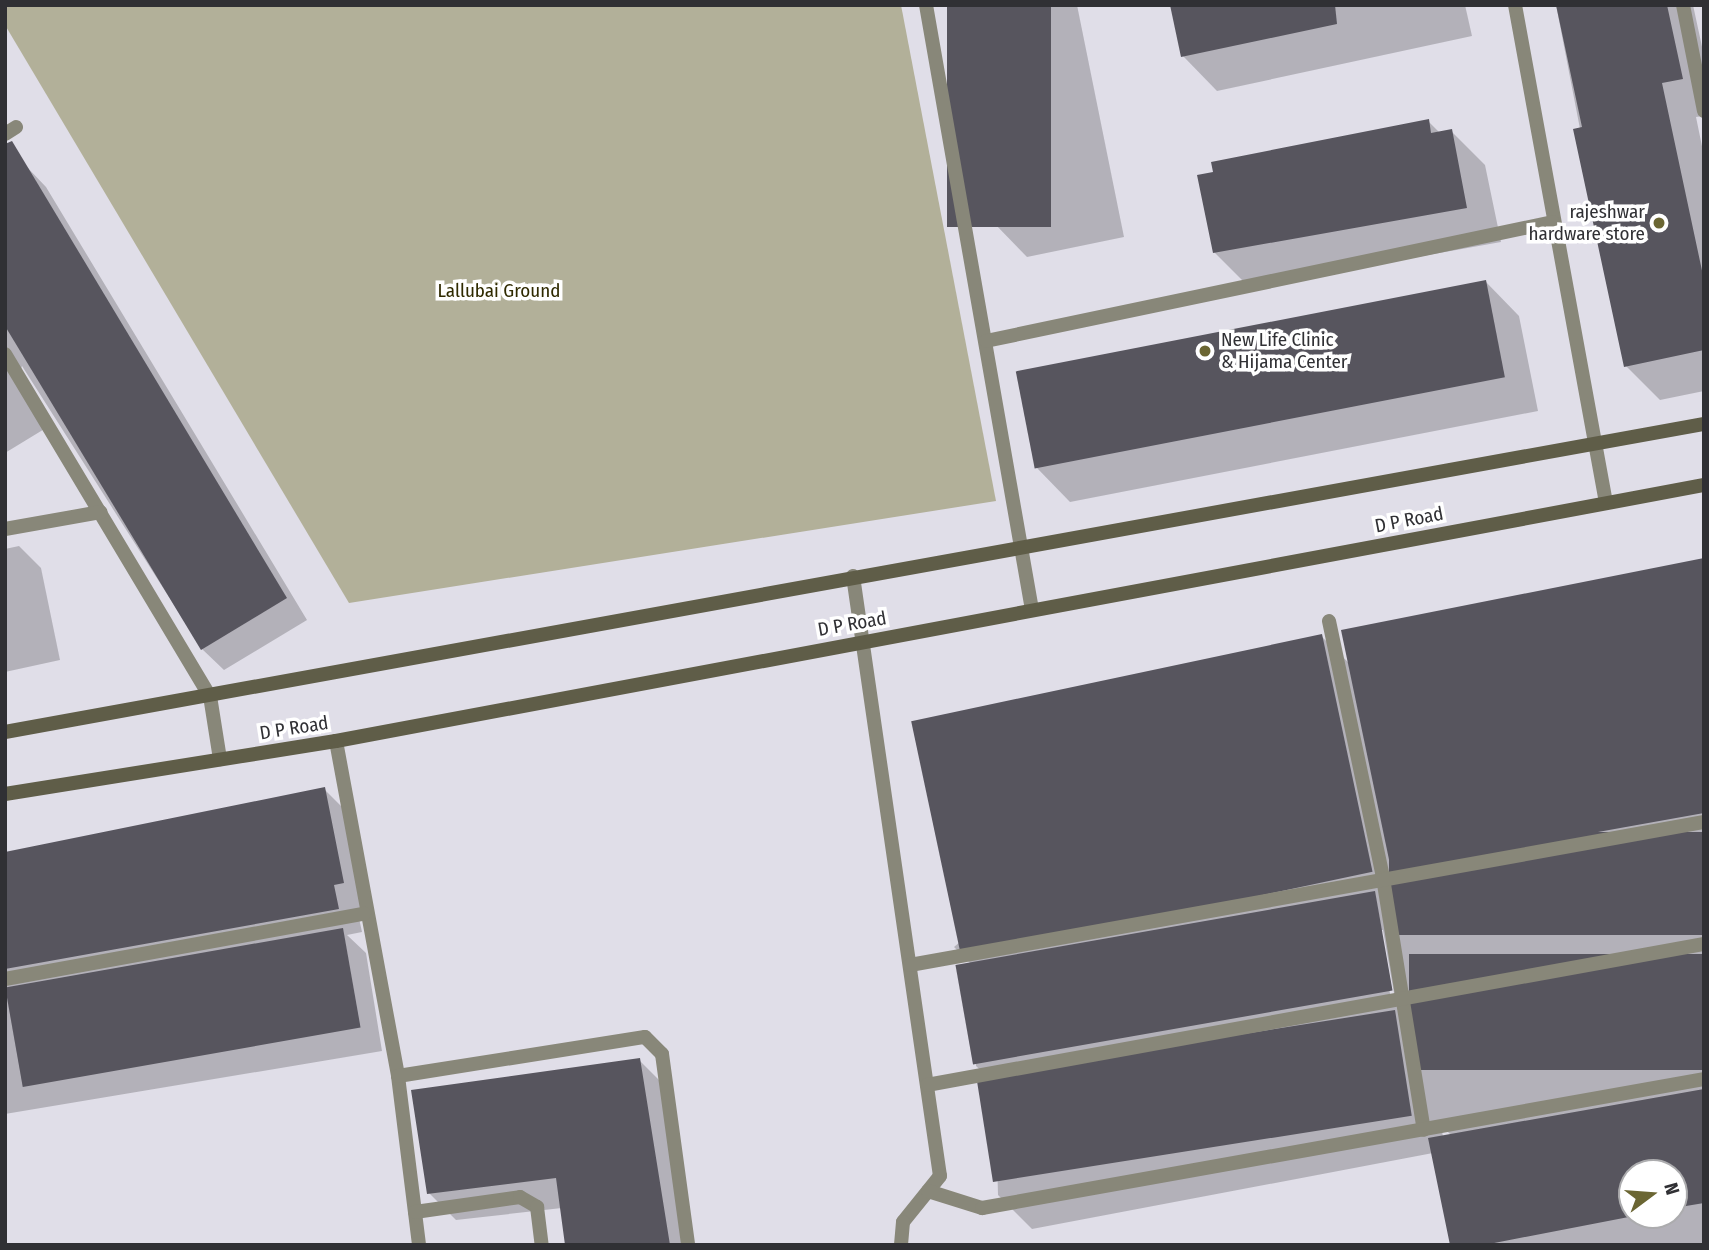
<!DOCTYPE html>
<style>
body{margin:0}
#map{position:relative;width:1709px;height:1250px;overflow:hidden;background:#e0dee8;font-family:"Fira Sans Condensed",sans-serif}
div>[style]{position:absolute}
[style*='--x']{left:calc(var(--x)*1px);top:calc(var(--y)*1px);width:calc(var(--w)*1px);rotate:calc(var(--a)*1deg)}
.green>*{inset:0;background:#b2b099}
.shadow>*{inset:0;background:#0003}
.building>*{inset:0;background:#57555e;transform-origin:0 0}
.street>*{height:14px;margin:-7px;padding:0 7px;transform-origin:7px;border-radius:7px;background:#888779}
.secondary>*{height:14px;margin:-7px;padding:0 7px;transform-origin:7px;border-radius:7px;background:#5f5d48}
.dots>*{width:19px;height:19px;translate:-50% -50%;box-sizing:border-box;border:4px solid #fff;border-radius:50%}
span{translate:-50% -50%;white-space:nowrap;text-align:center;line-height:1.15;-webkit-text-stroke:7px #fff;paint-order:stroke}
.poi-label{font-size:19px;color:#303034}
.right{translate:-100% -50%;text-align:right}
.left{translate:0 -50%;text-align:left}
.park-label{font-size:19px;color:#2f2a00}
.street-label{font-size:19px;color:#303034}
.frame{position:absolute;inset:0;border:7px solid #303034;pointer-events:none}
.north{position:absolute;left:1618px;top:1159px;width:70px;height:70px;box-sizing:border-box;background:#fff;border:2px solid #acacae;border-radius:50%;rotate:74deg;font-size:19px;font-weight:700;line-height:28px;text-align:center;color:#303034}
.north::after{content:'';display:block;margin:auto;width:24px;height:32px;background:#6b6633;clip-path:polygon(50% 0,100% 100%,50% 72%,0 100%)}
</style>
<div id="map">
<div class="green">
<div style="clip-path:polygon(5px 5px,901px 5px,996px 501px,349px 603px,5px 25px)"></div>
</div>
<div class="shadow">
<div style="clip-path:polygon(949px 5px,1077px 5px,1124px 237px,1027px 257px,993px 222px)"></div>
<div style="clip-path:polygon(1172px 5px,1465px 5px,1472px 36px,1217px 91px,1183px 56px)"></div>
<div style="clip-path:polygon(1556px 5px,1693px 5px,1704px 56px,1704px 116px,1696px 117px,1704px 156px,1704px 391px,1660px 400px,1626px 366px)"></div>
<div style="clip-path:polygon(1428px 121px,1440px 133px,1451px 131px,1485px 165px,1501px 242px,1249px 287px,1214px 252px)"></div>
<div style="clip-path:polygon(25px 165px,46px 187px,307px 620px,224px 670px,202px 649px,22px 366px,17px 381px,46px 428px,5px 453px,5px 177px)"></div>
<div style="clip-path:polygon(1485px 281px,1519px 316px,1538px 411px,1070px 502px,1036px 467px)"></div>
<div style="clip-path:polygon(19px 546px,41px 568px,60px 660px,5px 672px,5px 549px)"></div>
<div style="clip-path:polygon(evenodd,1704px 563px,1704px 1243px,1452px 1245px,1433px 1153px,1032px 1229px,998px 1195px,995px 1084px,976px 1066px,972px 965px,954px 947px,1321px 636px,1350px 664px,1704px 563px,1398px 874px,1411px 886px,1401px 888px,1398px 874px,1704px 563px,1399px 907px,1401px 919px,1391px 909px,1399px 907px,1704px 563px,1380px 930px,1383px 930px,1395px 999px,1391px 1000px,1380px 930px,1704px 563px,1420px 995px,1431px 1005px,1422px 1007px,1420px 995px,1704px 563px,1419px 1026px,1421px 1038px,1410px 1028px,1419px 1026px,1704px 563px,1441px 1125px,1452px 1136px,1443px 1137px,1441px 1125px,1704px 563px,1632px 1173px,1674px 1173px,1674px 1215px,1632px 1215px,1632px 1173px)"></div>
<div style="clip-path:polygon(324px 789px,348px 813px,367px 907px,357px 909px,362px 932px,347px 935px,366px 953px,382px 1051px,5px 1114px,5px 854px)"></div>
<div style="clip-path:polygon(639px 1060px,666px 1087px,691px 1245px,567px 1245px,562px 1208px,456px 1220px,429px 1193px)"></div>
</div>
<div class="building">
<div style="left:947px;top:5px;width:104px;height:222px"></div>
<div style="clip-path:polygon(1170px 5px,1335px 5px,1337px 24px,1181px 57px)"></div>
<div style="clip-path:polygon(1556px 5px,1667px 5px,1683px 79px,1662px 83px,1704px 280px,1704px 350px,1624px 367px,1573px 129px,1582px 127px)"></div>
<div style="clip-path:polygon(1429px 119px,1431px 133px,1452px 129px,1467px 208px,1213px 253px,1197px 175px,1213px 172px,1211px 162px)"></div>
<div style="clip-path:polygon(12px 141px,287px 598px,201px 650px,5px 326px,5px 144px)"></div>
<div style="left:1486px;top:280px;width:99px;height:479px;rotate:79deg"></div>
<div style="clip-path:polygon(1704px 558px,1704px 813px,1391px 869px,1341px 630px)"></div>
<div style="left:1322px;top:634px;width:243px;height:420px;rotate:78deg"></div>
<div style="clip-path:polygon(325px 787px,344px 883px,334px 885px,339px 909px,5px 969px,5px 852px)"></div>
<div style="left:1704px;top:832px;width:103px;height:315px;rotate:90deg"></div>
<div style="left:1375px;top:891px;width:101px;height:426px;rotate:80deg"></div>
<div style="left:343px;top:928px;width:101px;height:343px;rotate:80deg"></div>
<div style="left:1704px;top:954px;width:116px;height:295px;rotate:90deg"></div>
<div style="left:1395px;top:1010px;width:107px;height:424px;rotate:81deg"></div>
<div style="clip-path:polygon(640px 1058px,670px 1245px,565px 1245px,556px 1178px,427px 1194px,411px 1090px)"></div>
<div style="clip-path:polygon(1704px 1089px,1704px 1203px,1674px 1208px,1674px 1173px,1632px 1173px,1632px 1215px,1639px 1215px,1484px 1245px,1450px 1245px,1428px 1138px)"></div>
</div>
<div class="street">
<div style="--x:926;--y:5;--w:614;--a:80.06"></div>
<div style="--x:1515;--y:5;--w:506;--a:79.64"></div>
<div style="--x:1683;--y:5;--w:108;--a:78.8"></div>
<div style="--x:5;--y:134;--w:13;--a:-32"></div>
<div style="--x:986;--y:341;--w:579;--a:-11.85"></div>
<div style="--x:5;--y:354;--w:399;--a:59.1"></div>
<div style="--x:210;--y:696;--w:64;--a:81"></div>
<div style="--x:5;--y:529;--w:97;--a:-10.1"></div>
<div style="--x:853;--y:576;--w:606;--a:81.75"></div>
<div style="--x:940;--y:1176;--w:59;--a:128.8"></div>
<div style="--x:903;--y:1222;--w:23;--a:95"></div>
<div style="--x:1329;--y:621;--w:263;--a:78.1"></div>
<div style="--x:1383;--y:878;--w:255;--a:80.8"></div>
<div style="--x:336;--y:741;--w:341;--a:79.5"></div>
<div style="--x:398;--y:1076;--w:170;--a:82.9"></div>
<div style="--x:910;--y:965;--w:807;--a:-10.21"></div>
<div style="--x:5;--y:979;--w:365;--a:-10.3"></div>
<div style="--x:398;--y:1076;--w:250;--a:-9"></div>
<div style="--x:645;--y:1037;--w:24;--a:45"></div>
<div style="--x:662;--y:1054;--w:193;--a:82.2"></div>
<div style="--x:927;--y:1085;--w:790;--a:-10.29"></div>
<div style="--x:928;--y:1191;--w:57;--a:17.5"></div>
<div style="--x:982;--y:1208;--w:733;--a:-10.13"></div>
<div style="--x:415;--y:1212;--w:106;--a:-8.1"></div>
<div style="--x:520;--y:1197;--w:20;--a:30"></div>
<div style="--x:537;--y:1207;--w:38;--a:83"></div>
</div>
<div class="secondary">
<div style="--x:5;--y:732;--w:1727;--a:-10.28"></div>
<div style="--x:5;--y:794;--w:335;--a:-9.1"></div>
<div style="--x:336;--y:741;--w:1392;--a:-10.6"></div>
</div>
<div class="dots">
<div style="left:1659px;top:223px;background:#6b6633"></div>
<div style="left:1205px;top:351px;background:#6b6633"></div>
</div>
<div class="poi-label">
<span class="right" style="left:1645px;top:223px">rajeshwar<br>hardware store</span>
<span class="left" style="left:1221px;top:351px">New Life Clinic<br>&amp; Hijama Center</span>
</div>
<div class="park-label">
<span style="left:499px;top:291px">Lallubai Ground</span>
</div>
<div class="street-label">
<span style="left:1409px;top:520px;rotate:-11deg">D P Road</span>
<span style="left:852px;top:624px;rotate:-10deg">D P Road</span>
<span style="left:294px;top:728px;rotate:-9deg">D P Road</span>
</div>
<div class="frame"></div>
<div class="north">N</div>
</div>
